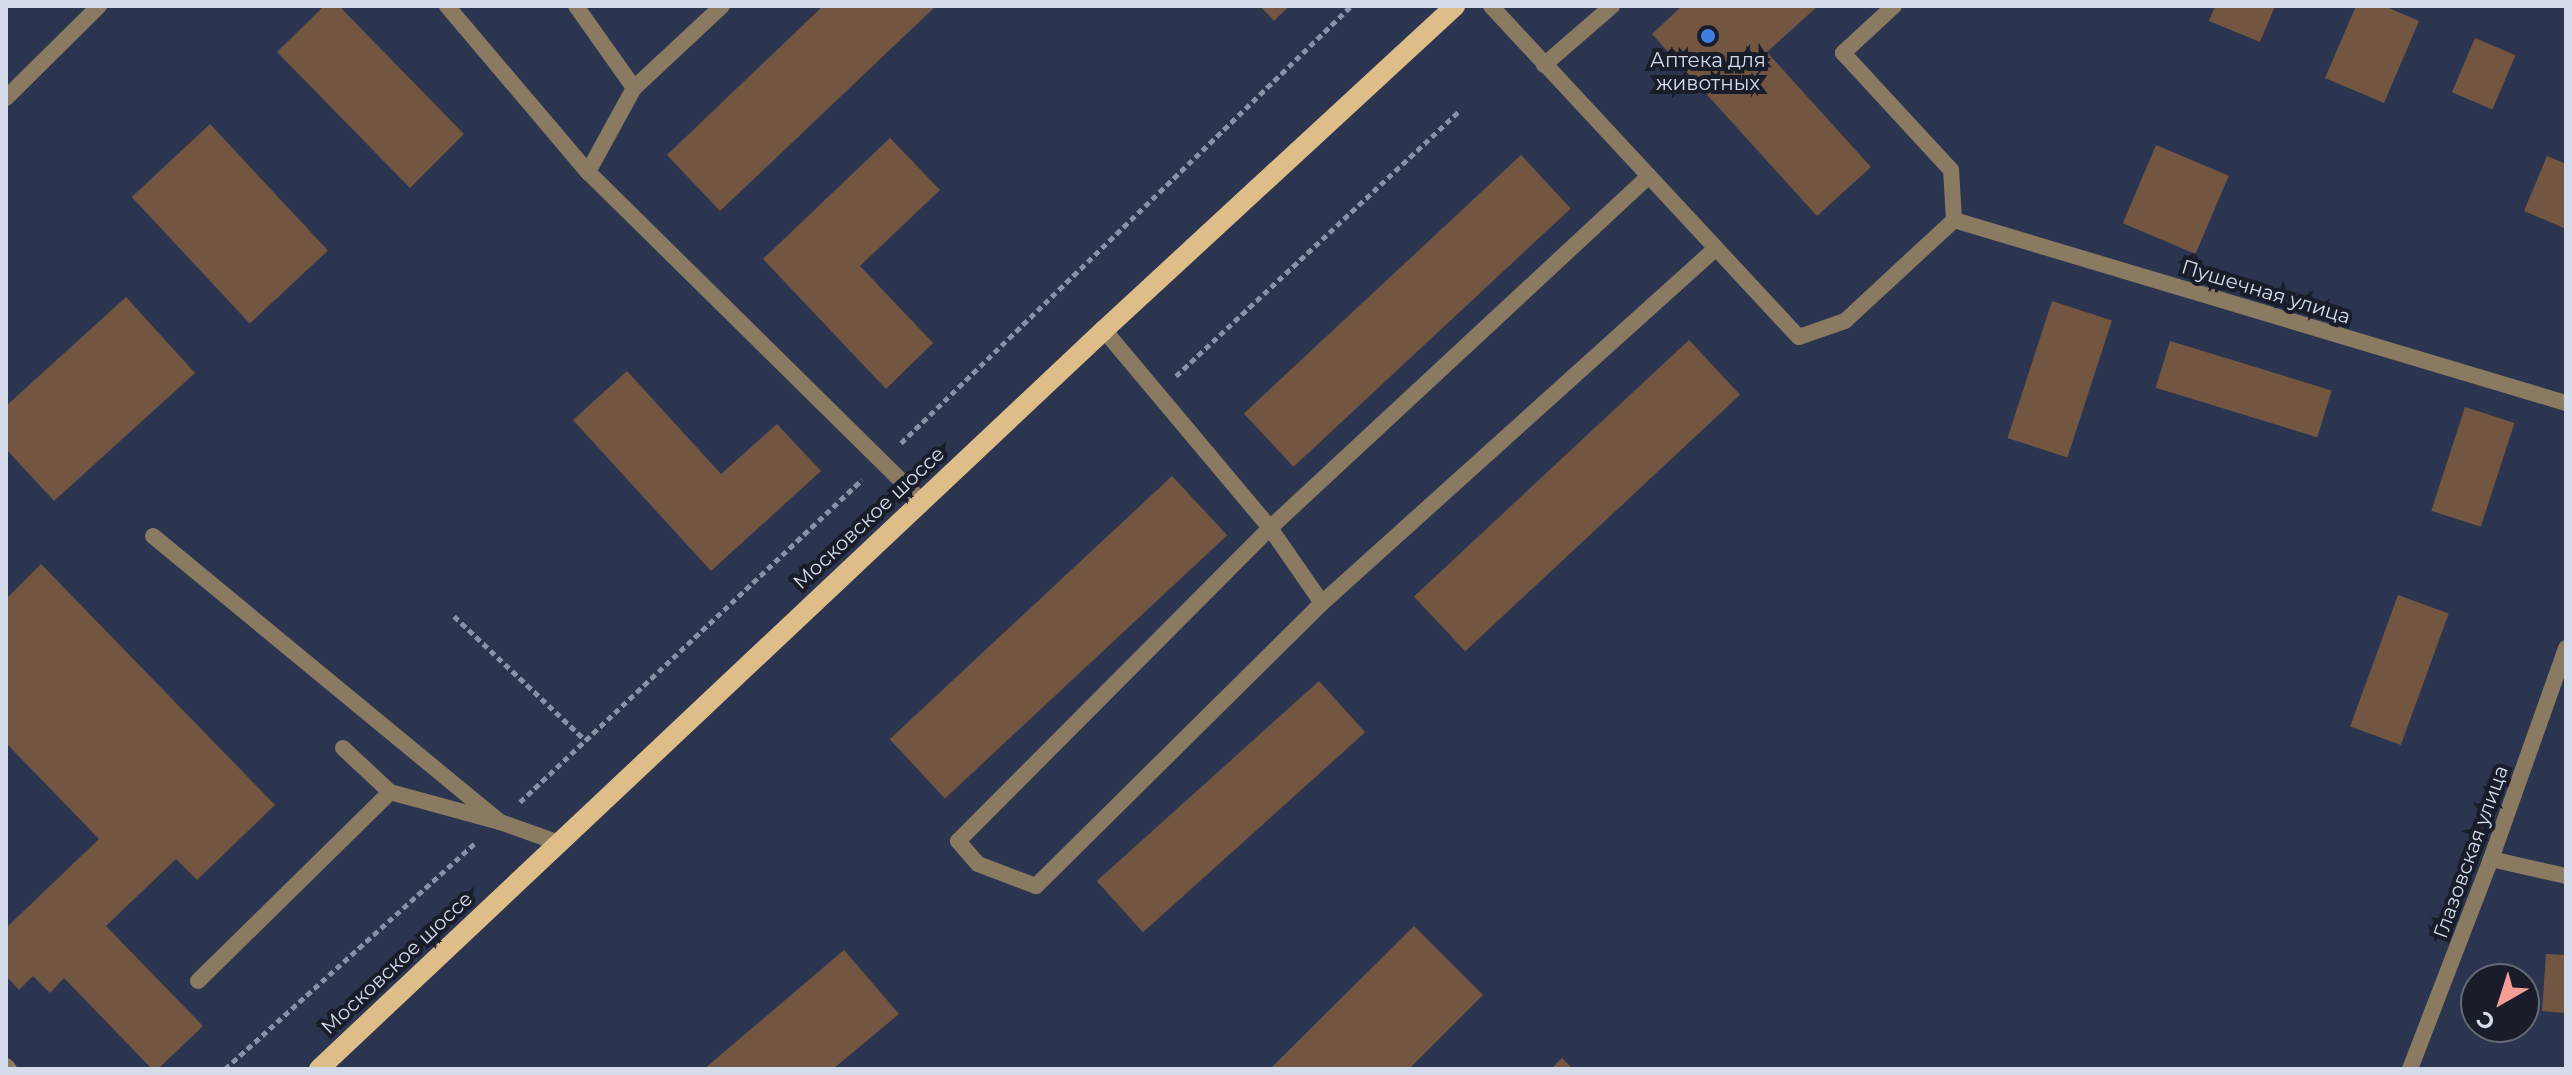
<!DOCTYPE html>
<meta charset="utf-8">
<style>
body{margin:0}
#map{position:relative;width:2572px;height:1075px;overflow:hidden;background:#2b354f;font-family:Montserrat,sans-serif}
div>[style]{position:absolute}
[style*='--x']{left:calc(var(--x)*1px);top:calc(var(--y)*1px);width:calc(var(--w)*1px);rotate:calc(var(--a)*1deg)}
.building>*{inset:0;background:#725642;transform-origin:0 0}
.path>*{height:5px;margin-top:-2.5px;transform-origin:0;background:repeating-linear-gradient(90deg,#8891a5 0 6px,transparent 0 10px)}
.lane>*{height:16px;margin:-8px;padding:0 8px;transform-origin:8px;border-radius:8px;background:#8a7a61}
.street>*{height:16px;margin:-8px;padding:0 8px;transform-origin:8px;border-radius:8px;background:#8a7a61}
.primary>*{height:20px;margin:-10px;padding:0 10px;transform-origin:10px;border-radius:10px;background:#debd89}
.dots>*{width:22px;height:22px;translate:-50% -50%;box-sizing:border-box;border:4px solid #181d29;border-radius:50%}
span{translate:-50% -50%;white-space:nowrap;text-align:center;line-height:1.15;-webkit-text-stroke:8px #181d29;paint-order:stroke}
.poi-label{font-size:20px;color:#d4dcec}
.street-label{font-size:20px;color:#d4dcec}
.frame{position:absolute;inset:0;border:8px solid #d4dcec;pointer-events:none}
.north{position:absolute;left:2460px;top:963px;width:80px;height:80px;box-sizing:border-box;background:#181d29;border:2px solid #636977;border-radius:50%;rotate:219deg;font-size:22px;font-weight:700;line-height:32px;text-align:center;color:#d4dcec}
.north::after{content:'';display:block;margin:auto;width:28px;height:36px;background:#f59b98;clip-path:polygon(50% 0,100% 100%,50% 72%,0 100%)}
</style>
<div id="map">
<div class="building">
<div style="clip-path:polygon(324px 6px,339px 6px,464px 134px,410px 188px,277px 52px)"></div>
<div style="clip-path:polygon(823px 6px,936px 6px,720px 211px,667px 155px)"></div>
<div style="clip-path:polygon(1260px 6px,1289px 6px,1274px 21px)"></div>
<div style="clip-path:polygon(1682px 6px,1818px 6px,1767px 52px,1871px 167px,1817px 216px,1652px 34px)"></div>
<div style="clip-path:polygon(2215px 6px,2275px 6px,2260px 42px,2209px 21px)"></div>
<div style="clip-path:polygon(2356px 6px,2384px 6px,2419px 21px,2384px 103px,2325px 78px)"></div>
<div style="left:2475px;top:38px;width:44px;height:59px;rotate:23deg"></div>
<div style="left:210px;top:124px;width:173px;height:107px;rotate:47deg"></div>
<div style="clip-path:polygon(890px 138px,940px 190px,860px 266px,933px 343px,886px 389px,763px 259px)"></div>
<div style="left:2156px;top:145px;width:79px;height:85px;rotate:23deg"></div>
<div style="left:1521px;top:155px;width:73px;height:379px;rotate:47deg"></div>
<div style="clip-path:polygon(2547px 156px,2566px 164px,2566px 229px,2524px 211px)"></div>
<div style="clip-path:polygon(126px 297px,195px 373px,54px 501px,6px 449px,6px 406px)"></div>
<div style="left:2052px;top:301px;width:63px;height:144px;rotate:18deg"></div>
<div style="left:1689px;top:340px;width:75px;height:376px;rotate:47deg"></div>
<div style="left:2170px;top:341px;width:169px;height:49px;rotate:17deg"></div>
<div style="clip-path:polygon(627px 371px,721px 474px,777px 424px,821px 471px,711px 571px,573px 420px)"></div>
<div style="left:2465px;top:407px;width:52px;height:109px;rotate:18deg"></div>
<div style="left:1172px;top:476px;width:81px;height:386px;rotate:47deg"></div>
<div style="clip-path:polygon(41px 564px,275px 805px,197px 880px,176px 859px,106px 926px,203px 1026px,158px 1069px,152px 1069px,64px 978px,50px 993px,33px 976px,19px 990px,6px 976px,6px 928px,99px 839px,6px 743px,6px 599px)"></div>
<div style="left:2398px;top:595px;width:54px;height:140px;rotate:20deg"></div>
<div style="left:1319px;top:681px;width:69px;height:299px;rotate:48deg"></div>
<div style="clip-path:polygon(1414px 926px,1483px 995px,1409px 1069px,1270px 1069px)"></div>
<div style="clip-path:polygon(844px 950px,899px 1014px,833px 1069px,704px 1069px)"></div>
<div style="clip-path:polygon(2546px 954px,2566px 955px,2566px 1013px,2542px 1011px)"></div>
<div style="clip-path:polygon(1562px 1058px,1573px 1069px,1551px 1069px)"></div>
</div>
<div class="path">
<div style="--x:1176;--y:376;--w:389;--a:-43.1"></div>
<div style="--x:901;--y:443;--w:627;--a:-44.16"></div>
<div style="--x:454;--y:616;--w:180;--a:43.4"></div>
<div style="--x:520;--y:802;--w:470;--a:-43.3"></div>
<div style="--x:225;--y:1069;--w:336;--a:-42.1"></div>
</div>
<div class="lane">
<div style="--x:447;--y:6;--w:218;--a:49.7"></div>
<div style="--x:576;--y:6;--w:100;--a:54.7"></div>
<div style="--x:722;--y:6;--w:120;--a:137"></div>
<div style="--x:634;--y:88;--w:96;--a:118.7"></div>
<div style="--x:588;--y:172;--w:469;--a:44.6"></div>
<div style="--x:1491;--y:6;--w:452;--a:47.1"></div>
<div style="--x:1799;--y:337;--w:49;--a:-19.2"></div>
<div style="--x:1845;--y:321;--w:149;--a:-42.8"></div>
<div style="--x:1954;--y:220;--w:50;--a:-93.4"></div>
<div style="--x:1951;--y:170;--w:159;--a:-132.7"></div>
<div style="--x:1843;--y:53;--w:69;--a:-42.7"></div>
<div style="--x:1544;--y:65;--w:90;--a:-40.9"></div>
<div style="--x:6;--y:98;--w:131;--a:-44.7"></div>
<div style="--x:1649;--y:176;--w:517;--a:137.12"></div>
<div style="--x:1270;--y:528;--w:442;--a:134.9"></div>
<div style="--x:958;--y:841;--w:30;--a:49"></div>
<div style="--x:978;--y:864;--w:62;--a:20.8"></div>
<div style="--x:1036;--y:886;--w:402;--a:-44.7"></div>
<div style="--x:1322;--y:603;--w:529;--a:-42.01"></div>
<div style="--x:1104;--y:330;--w:258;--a:50"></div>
<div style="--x:1270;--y:528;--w:91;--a:55.3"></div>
<div style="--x:153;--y:536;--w:450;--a:39.5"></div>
<div style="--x:343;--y:748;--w:64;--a:43.1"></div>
<div style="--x:198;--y:981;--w:269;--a:-44.5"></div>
<div style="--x:390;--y:792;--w:114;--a:15.3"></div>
<div style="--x:500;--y:822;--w:63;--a:19.6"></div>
<div style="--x:6;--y:1066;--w:4;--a:45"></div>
</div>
<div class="street">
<div style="--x:1954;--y:220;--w:639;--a:16.65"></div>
<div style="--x:2491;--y:859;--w:77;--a:12.8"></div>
<div style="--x:2410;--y:1069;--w:225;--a:-68.9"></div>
<div style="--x:2491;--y:859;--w:224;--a:-70.4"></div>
</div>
<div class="primary">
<div style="--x:319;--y:1069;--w:1078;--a:-43.27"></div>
<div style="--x:1104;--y:330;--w:478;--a:-42.7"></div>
</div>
<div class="dots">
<div style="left:1708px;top:36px;background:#3f7fe0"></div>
</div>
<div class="poi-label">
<span style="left:1708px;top:72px">Аптека для<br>животных</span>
</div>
<div class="street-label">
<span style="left:2266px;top:292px;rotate:17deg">Пушечная улица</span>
<span style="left:869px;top:518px;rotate:-43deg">Московское шоссе</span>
<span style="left:2471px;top:852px;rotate:-70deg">Глазовская улица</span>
<span style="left:397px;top:963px;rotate:-43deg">Московское шоссе</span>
</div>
<div class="frame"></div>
<div class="north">С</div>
</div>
